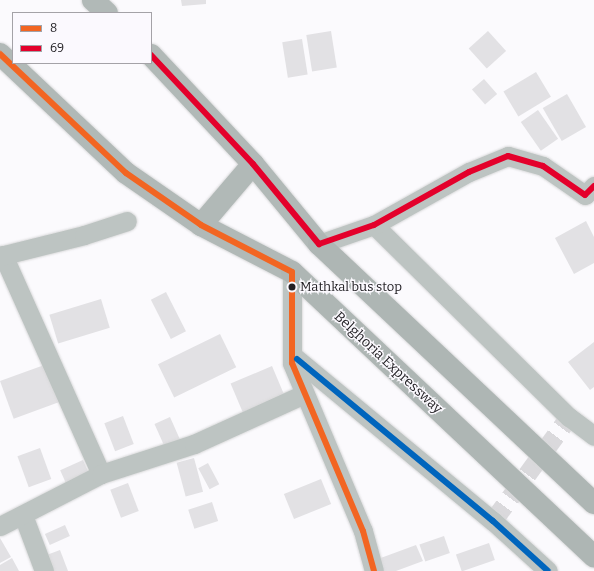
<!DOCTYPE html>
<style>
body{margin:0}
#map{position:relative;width:594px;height:571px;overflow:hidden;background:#fbfafd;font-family:Bitter,serif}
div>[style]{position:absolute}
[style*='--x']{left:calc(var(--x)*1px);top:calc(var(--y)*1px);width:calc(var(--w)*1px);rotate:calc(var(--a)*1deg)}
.building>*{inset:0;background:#e2e1e4;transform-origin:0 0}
.minor-tunnel>*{height:19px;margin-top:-9.5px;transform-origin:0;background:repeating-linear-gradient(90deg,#dad9dc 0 19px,transparent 0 29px)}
.roads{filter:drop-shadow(0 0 1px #d8d8d9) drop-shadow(0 0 1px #d8d8d9)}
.minor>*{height:19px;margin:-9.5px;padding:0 9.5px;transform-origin:9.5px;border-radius:9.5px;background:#bdc4c2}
.trunk>*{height:22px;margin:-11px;padding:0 11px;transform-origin:11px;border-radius:11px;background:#b1b9b7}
.motorway>*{height:22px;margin:-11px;padding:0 11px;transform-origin:11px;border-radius:11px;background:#aeb6b4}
.bus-1>*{height:6px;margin:-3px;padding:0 3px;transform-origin:3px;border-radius:3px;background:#f26522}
.bus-2>*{height:6px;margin:-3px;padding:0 3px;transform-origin:3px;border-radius:3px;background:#e4002b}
.bus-3>*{height:6px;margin:-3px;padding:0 3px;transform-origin:3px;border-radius:3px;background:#0065bd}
.dots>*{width:11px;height:11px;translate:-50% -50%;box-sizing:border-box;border:2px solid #fbf9fe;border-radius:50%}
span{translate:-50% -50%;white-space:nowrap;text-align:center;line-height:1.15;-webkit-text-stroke:3px #fbf9fe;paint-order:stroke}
.bus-label{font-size:13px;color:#222024}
.left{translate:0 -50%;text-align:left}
.street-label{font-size:14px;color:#222024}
.legend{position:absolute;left:12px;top:12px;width:140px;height:52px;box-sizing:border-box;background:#fbf9fe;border:1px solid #a4a2a7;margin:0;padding:5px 7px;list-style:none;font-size:12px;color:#222024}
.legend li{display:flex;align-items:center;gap:8px;height:20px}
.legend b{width:20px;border:1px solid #a4a2a7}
</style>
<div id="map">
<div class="building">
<div style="clip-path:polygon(181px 0,206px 0,206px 4px,182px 6px)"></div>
<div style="left:331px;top:31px;width:37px;height:25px;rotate:81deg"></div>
<div style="left:488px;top:31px;width:27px;height:26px;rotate:48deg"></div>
<div style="left:302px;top:39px;width:36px;height:20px;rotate:81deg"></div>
<div style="left:536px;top:72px;width:29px;height:38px;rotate:59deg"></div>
<div style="left:484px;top:79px;width:20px;height:16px;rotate:49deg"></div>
<div style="left:567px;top:94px;width:38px;height:28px;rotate:60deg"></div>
<div style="left:538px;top:110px;width:35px;height:21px;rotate:55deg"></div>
<div style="clip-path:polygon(586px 221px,594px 237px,594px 263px,574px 274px,555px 238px)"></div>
<div style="left:166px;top:292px;width:44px;height:17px;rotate:63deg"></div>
<div style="left:101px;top:299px;width:30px;height:54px;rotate:73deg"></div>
<div style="left:220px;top:334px;width:37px;height:69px;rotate:64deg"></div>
<div style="clip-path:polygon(594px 342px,594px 387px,590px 390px,568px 362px)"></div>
<div style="left:47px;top:364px;width:40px;height:50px;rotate:70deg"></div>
<div style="left:272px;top:366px;width:39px;height:45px;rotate:67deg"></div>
<div style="left:123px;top:416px;width:30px;height:20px;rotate:69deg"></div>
<div style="left:170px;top:417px;width:30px;height:17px;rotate:66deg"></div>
<div style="left:40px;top:448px;width:33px;height:24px;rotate:70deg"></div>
<div style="left:194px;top:458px;width:35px;height:18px;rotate:75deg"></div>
<div style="left:83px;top:460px;width:20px;height:25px;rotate:66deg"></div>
<div style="left:208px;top:463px;width:24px;height:11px;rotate:62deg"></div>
<div style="left:321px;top:479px;width:27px;height:40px;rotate:68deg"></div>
<div style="left:128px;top:483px;width:30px;height:19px;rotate:69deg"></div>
<div style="left:212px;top:502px;width:20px;height:25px;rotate:72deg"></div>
<div style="left:65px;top:525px;width:12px;height:22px;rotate:66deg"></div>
<div style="left:444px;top:536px;width:18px;height:26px;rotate:71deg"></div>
<div style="clip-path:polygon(0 538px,11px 557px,0 563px)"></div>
<div style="left:489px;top:543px;width:18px;height:35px;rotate:71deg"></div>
<div style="clip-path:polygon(416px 545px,423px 561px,396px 571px,382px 571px,378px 559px)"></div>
<div style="clip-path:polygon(60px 550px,68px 571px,49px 571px,44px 556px)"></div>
<div style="clip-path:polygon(12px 558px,19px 571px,0 571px,0 565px)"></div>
</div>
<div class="minor-tunnel">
<div style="--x:493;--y:521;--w:129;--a:-53.8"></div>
</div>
<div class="roads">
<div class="minor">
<div style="--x:374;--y:225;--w:274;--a:44.6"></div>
<div style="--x:569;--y:417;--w:31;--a:37"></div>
<div style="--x:319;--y:244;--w:58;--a:-19.1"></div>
<div style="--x:374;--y:225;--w:109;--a:-29.2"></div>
<div style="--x:469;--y:172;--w:42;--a:-22.3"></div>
<div style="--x:508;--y:156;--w:36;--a:16"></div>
<div style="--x:543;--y:166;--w:51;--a:34.6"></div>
<div style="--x:585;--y:195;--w:13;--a:-45"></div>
<div style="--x:3;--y:255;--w:240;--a:65.9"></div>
<div style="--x:0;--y:256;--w:87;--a:-14"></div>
<div style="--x:84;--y:235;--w:45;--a:-18"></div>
<div style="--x:292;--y:272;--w:91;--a:90"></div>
<div style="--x:292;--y:363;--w:182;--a:67.1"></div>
<div style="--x:363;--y:531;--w:41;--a:74.6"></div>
<div style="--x:292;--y:355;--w:261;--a:39.6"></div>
<div style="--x:493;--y:521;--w:74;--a:42.3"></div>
<div style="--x:23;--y:515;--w:60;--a:69.4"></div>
<div style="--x:0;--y:526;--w:114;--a:-27.2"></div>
<div style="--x:101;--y:474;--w:98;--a:-17.9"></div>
<div style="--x:194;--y:444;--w:121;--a:-24.4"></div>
</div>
<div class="trunk">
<div style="--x:93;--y:0;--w:19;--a:43"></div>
<div style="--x:0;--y:54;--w:173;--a:43.4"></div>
<div style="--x:126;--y:173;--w:91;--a:34.7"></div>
<div style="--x:201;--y:225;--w:102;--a:27.3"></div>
<div style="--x:151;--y:55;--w:149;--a:46.9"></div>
<div style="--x:253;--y:164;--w:104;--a:50.5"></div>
<div style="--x:201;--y:225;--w:80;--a:-49.6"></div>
</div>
<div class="motorway">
<div style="--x:319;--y:244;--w:378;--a:43.3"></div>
<div style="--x:292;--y:272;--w:415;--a:43.3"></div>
</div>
</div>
<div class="bus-1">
<div style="--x:0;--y:54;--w:173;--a:43.4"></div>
<div style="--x:126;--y:173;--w:91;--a:34.7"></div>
<div style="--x:201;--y:225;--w:102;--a:27.3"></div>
<div style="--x:292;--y:272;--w:91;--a:90"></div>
<div style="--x:292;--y:363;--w:182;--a:67.1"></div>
<div style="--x:363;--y:531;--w:41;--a:74.6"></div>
</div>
<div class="bus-2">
<div style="--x:151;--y:55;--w:149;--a:46.9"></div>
<div style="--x:253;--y:164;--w:104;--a:50.5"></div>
<div style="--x:319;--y:244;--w:58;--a:-19.1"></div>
<div style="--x:374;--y:225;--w:109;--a:-29.2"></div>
<div style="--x:469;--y:172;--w:42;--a:-22.3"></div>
<div style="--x:508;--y:156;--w:36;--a:16"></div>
<div style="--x:543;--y:166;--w:51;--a:34.6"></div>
<div style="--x:585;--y:195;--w:13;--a:-45"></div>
</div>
<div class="bus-3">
<div style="--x:297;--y:359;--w:254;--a:39.6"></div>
<div style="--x:493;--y:521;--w:74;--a:42.3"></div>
</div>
<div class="dots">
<div style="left:292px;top:287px;background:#222024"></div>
</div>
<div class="bus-label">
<span class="left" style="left:300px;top:287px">Mathkal bus stop</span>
</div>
<div class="street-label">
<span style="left:388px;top:363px;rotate:43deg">Belghoria Expressway</span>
</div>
<ul class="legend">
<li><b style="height:5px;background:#f26522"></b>8</li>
<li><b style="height:5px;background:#e4002b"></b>69</li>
</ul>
</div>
